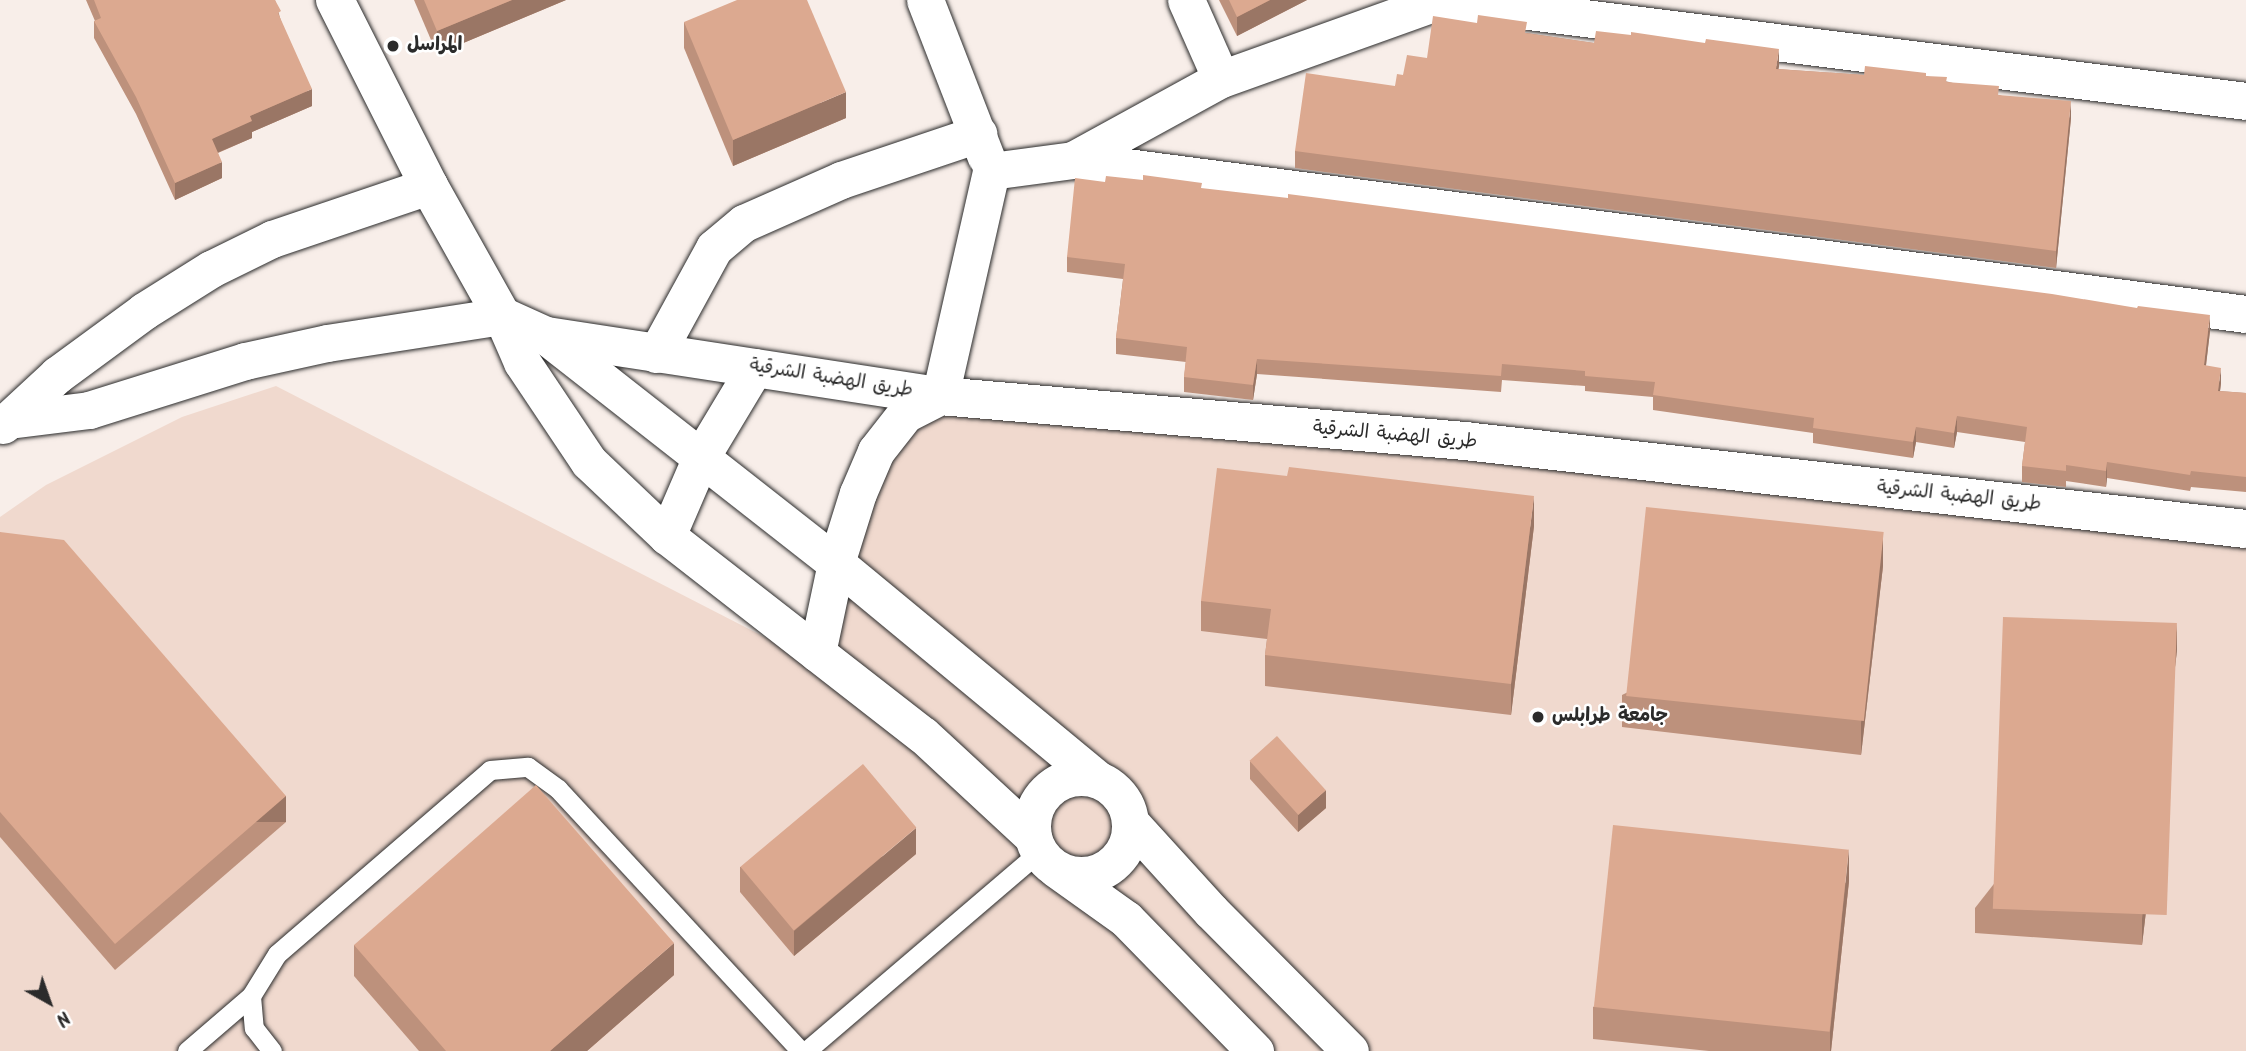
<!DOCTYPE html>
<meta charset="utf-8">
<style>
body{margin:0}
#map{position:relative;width:2246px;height:1051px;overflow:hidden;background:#f8eee9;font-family:Kalam,"Playpen Sans Arabic",sans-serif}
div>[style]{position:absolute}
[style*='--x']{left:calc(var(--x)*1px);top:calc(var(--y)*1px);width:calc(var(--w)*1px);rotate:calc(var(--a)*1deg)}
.built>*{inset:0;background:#f0d9ce}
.roads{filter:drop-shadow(0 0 2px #2b2b2b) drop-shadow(0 0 2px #2b2b2b)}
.lane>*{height:19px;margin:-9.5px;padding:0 9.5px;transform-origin:9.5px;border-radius:9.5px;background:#fff}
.street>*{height:37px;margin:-18.5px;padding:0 18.5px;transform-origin:18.5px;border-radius:18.5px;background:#fff}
.street>.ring{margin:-18.5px;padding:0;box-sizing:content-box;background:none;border:37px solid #fff;border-radius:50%}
.primary>*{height:38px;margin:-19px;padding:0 19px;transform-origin:19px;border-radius:19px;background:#fff}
.wall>*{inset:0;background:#bd917c}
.shaded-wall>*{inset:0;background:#9a7665;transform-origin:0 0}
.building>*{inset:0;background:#dca990;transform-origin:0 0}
.dots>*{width:19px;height:19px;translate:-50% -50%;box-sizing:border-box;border:4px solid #fff;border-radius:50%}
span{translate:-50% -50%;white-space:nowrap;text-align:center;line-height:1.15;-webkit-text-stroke:5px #fff;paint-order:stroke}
.poi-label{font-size:19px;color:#2b2b2b;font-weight:700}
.left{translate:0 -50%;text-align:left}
.street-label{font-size:19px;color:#2b2b2b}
.north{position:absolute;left:14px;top:967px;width:70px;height:70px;-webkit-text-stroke:5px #fff;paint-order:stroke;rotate:140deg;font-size:19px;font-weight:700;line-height:28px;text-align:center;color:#2b2b2b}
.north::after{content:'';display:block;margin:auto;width:24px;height:32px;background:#2b2b2b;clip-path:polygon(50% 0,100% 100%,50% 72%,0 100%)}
</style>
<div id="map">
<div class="built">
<div style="clip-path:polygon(276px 386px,852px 682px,817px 653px,858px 493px,940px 396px,2246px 529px,2246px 1051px,0 1051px,0 517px,46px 485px,182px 417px)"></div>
</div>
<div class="roads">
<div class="lane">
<div style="--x:251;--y:996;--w:32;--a:85"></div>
<div style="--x:254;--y:1028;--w:29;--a:52"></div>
<div style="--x:187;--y:1051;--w:84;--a:-40.7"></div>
<div style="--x:251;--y:996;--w:49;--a:-58.2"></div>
<div style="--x:277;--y:954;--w:281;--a:-40.8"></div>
<div style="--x:490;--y:770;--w:38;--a:-5"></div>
<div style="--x:528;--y:767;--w:37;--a:36"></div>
<div style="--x:558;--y:789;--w:357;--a:47.2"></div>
<div style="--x:806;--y:1051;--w:306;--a:-40.5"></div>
</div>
<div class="street">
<div style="--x:925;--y:0;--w:168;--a:68.8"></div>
<div style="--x:1186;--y:0;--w:86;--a:66.1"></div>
<div style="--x:1441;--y:0;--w:811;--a:7.15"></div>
<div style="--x:1073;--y:160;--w:1183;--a:7.48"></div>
<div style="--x:546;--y:336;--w:368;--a:38.1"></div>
<div style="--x:836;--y:563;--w:339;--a:39.6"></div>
<div style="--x:656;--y:354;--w:121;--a:-61.3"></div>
<div style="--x:714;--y:248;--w:39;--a:-40"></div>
<div style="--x:744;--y:223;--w:106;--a:-23.9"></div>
<div style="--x:841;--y:180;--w:145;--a:-18.6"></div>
<div style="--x:9;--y:420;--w:81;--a:-7.1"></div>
<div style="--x:89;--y:410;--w:164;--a:-17.4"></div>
<div style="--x:245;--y:361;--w:84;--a:-12.4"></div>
<div style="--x:327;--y:343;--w:177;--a:-8.8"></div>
<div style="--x:502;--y:316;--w:50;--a:66.5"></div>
<div style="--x:522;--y:362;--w:120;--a:56.2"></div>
<div style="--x:589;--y:462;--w:108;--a:43.5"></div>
<div style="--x:667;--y:536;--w:324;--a:37.9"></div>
<div style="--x:923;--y:735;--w:150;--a:42.8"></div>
<div style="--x:3;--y:425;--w:74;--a:-42.8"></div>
<div style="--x:57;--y:375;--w:108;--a:-36.3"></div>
<div style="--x:144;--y:311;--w:79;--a:-32.1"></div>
<div style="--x:211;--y:269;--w:68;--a:-26.2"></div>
<div style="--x:272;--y:239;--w:166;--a:-18.7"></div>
<div style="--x:667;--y:536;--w:86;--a:-66.7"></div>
<div style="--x:701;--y:457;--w:105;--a:-59"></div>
<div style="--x:817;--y:653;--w:92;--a:-78.1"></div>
<div style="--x:836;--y:563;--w:73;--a:-72.6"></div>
<div style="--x:858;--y:493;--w:46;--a:-66.8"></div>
<div style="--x:876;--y:451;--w:47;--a:-51.9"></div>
<div style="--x:905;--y:414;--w:39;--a:-27"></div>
<div style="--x:940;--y:396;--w:231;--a:-77.2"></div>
<div style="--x:991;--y:171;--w:83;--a:-7.6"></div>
<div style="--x:1073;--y:160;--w:169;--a:-28.7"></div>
<div style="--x:1221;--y:79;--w:235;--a:-19.7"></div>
<div class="ring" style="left:1032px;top:777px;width:61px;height:61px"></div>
<div style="--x:1130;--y:822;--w:120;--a:47.7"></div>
<div style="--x:1211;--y:911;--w:197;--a:45.2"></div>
<div style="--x:1056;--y:869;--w:86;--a:35.5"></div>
<div style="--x:1126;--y:919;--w:185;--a:45.7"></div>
</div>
<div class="primary">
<div style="--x:335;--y:0;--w:208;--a:63.2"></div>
<div style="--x:429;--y:186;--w:149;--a:60.7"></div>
<div style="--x:502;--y:316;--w:48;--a:24.4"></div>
<div style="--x:546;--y:336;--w:399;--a:8.7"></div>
<div style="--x:940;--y:396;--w:527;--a:4.9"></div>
<div style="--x:1465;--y:441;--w:786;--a:6.43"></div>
</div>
</div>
<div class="wall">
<div style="clip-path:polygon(86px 0,275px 0,281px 21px,312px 106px,252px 132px,252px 138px,218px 153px,222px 178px,175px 200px,136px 114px,94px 38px,94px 21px,95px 21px)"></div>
<div style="clip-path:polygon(414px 0,566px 0,437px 54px)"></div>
<div style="clip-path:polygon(1219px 0,1307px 0,1237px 36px)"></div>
<div style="clip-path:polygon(684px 22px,846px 118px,733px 166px,684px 48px)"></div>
<div style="clip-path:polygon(1527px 33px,1594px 43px,1779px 66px,1778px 69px,1864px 75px,1926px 76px,1999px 95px,2071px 118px,2056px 268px,1295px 168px,1295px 151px,1395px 86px,1403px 75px,1427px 58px)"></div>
<div style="clip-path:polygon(1105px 182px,2210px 331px,2206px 366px,2221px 383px,2220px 391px,2246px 393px,2246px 492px,2191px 487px,2190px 491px,2107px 478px,2106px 487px,2066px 481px,2066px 487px,2022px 482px,2022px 466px,2025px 442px,1957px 432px,1954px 448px,1916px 442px,1913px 458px,1813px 443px,1813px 433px,1653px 410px,1653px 397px,1585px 391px,1585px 386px,1502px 380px,1501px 392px,1257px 374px,1253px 400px,1184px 392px,1184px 377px,1186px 362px,1116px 354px,1116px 338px,1123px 279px,1067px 272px,1067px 257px)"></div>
<div style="clip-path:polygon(1534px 526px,1511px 715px,1265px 686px,1265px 655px,1267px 639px,1201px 631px,1201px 601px)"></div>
<div style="clip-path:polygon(0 532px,286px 822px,115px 970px,0 837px)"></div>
<div style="clip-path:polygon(1883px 566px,1861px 755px,1622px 727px,1622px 695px)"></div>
<div style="clip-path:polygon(2177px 650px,2142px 945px,1975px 933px,1975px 908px)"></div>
<div style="clip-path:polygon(1250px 761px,1326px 808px,1298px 832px,1250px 779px)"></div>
<div style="clip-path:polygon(916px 854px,794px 956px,740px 892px,740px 867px)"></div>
<div style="clip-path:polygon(1849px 881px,1831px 1051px,1709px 1051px,1593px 1039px,1593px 1007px)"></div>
<div style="clip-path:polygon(354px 945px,674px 975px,587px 1051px,419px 1051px,354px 976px)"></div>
</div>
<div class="shaded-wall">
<div style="clip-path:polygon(512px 0,566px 0,437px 54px,437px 31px)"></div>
<div style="clip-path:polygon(1270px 0,1307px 0,1237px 36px,1237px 17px)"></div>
<div style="clip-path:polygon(1779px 49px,1779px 66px,1776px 86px,1776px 69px)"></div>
<div style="clip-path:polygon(312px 89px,312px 106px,252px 132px,252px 138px,212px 155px,212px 139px,250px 116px)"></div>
<div style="clip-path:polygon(846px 92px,846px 118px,733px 166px,733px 140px)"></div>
<div style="clip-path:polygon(2071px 101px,2071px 118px,2056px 268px,2056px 251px)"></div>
<div style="clip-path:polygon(222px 162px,222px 178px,175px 200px,175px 183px)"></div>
<div style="clip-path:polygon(2210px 315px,2210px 331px,2204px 381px,2204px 365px)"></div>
<div style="clip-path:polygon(1257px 359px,1257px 374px,1253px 400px,1253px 385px)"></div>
<div style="clip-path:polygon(2221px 368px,2221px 383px,2218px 407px,2218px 391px)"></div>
<div style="clip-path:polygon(1957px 416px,1957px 432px,1954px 448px,1954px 433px)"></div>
<div style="clip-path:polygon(1916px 427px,1916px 442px,1913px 458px,1913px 442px)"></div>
<div style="clip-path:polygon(2107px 462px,2107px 478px,2106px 487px,2106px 471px)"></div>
<div style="clip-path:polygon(1534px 496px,1534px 526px,1511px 715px,1511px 684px)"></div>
<div style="clip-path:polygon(1883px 534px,1883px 566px,1861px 755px,1861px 723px)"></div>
<div style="clip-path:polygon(2177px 624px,2177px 650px,2142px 945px,2142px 919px)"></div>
<div style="clip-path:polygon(1326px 790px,1326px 808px,1298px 832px,1298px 814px)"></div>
<div style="left:286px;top:796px;width:26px;height:226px;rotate:90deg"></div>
<div style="clip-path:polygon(916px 828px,916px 854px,794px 956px,794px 931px)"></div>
<div style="clip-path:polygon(1849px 849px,1849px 881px,1831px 1051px,1830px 1051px,1830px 1032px)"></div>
<div style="clip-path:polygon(674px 943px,674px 975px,587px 1051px,550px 1051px)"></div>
</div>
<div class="building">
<div style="clip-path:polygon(94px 0,275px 0,281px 11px,278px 13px,312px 89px,250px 116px,252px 121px,212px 139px,222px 162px,175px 183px,136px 97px,94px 21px,101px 18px)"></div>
<div style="clip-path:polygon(424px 0,512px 0,437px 31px)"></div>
<div style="clip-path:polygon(737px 0,807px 0,846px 92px,733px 140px,684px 22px)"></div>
<div style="clip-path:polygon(1229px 0,1270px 0,1237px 17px)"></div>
<div style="clip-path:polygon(1478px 15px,1527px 22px,1525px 33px,1594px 43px,1596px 31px,1631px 35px,1631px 32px,1705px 43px,1706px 39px,1779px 49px,1776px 69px,1864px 75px,1865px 66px,1926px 73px,1926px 76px,1947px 77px,1946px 82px,1999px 86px,1998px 95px,2071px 101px,2056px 251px,1295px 151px,1306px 73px,1395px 86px,1397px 74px,1403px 75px,1407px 55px,1427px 58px,1433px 16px,1477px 23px)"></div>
<div style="clip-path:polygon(1143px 175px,1202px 183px,1201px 188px,1288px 198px,1288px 194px,2052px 294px,2137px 308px,2138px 306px,2210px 315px,2204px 365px,2221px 368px,2218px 391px,2246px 393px,2246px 477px,2191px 471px,2190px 475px,2107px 462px,2106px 471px,2066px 465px,2066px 471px,2022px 466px,2027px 427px,1957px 416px,1954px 433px,1916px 427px,1913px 442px,1813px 428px,1814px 418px,1653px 395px,1655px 382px,1585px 376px,1585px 371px,1502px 364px,1501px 376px,1257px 359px,1253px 385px,1184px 377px,1187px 347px,1116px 338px,1125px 264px,1067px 257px,1075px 178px,1105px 182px,1106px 176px,1143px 180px)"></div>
<div style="clip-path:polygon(1289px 467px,1534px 496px,1511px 684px,1265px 655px,1271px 609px,1201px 601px,1217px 468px,1287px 476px)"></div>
<div style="left:1646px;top:507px;width:239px;height:190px;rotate:6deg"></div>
<div style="clip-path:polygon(0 532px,64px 540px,286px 796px,115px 944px,0 812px)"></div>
<div style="left:2003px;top:617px;width:174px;height:292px;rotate:2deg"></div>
<div style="left:1277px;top:736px;width:73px;height:37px;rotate:48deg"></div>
<div style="left:863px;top:764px;width:83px;height:160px;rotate:50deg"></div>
<div style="clip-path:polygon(536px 785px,674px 943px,550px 1051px,446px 1051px,354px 945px)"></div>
<div style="left:1613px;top:825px;width:237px;height:183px;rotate:6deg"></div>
</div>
<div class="dots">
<div style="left:393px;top:46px;background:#2b2b2b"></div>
<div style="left:1538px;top:717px;background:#2b2b2b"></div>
</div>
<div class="poi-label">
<span class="left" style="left:407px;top:46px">المراسل</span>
<span class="left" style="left:1552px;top:717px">جامعة طرابلس</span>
</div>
<div class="street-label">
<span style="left:831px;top:379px;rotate:9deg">طريق الهضبة الشرقية</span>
<span style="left:1395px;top:436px;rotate:5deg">طريق الهضبة الشرقية</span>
<span style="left:1959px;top:497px;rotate:6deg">طريق الهضبة الشرقية</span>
</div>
<div class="north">N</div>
</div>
